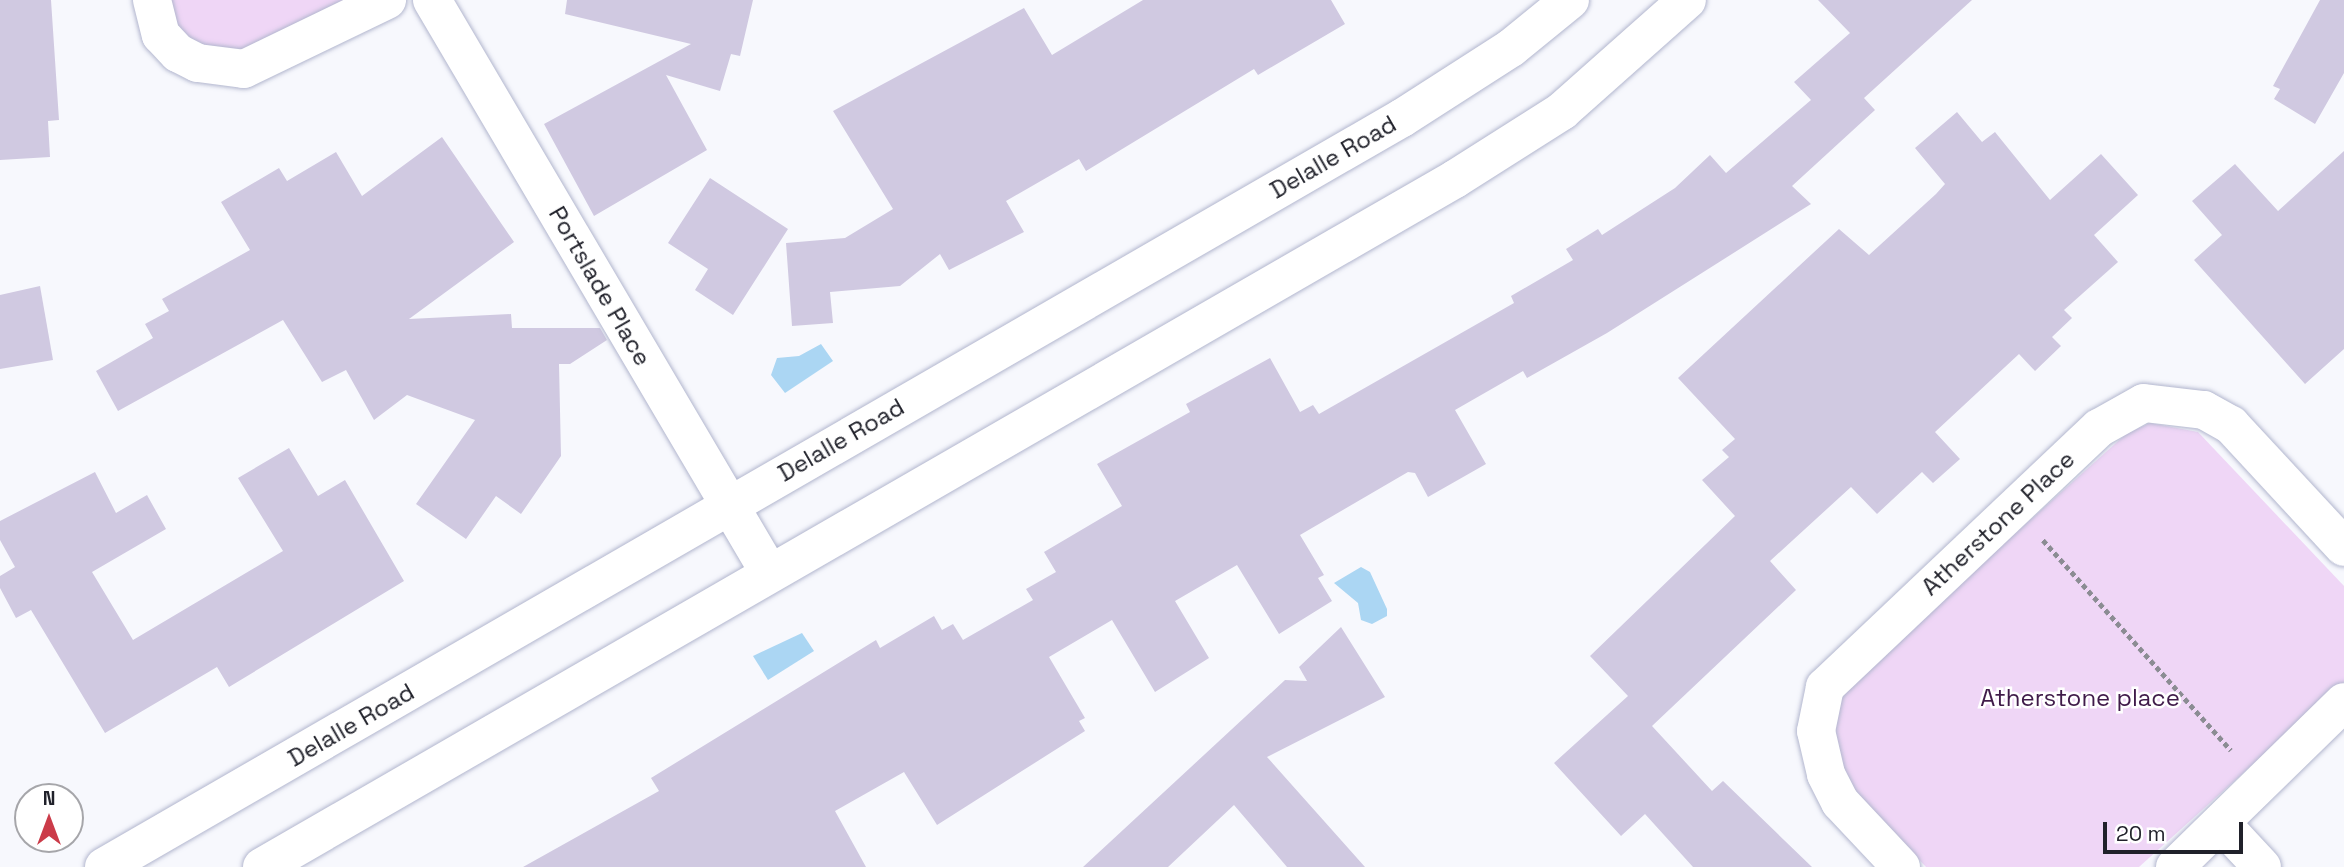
<!DOCTYPE html>
<style>
body{margin:0}
#map{position:relative;width:2344px;height:867px;overflow:hidden;background:#f7f8fd;font-family:"Space Grotesk",sans-serif}
div>[style]{position:absolute}
[style*='--x']{left:calc(var(--x)*1px);top:calc(var(--y)*1px);width:calc(var(--w)*1px);rotate:calc(var(--a)*1deg)}
.green>*{inset:0;background:#efd6f6}
.water>*{inset:0;background:#abd6f3}
.building>*{inset:0;background:#d0c9e1}
.path>*{height:4.5px;margin-top:-2.25px;transform-origin:0;background:repeating-linear-gradient(90deg,#8b8c93 0 5px,transparent 0 8.5px)}
.roads{filter:drop-shadow(0 0 2px #b2b6ce) drop-shadow(0 0 2px #b2b6ce)}
.minor>*{height:38px;margin:-19px;padding:0 19px;transform-origin:19px;border-radius:19px;background:#fff}
span{translate:-50% -50%;white-space:nowrap;text-align:center;line-height:1.15;-webkit-text-stroke:5px #fff;paint-order:stroke}
.street-label{font-size:24px;color:#20212a}
.park-label{font-size:24px;color:#401b4a}
.north{position:absolute;left:14px;top:783px;width:70px;height:70px;box-sizing:border-box;background:#fff;border:2px solid #a6a6aa;border-radius:50%;rotate:0deg;font-size:19px;font-weight:700;line-height:28px;text-align:center;color:#20212a}
.north::after{content:'';display:block;margin:auto;width:24px;height:32px;background:#cb3b49;clip-path:polygon(50% 0,100% 100%,50% 72%,0 100%)}
.scale{position:absolute;left:2103px;top:822px;width:140px;height:32px;box-sizing:border-box;border:4px solid #20212a;border-top:0;padding-left:9px;font-size:21px;line-height:24px;white-space:nowrap;color:#20212a;-webkit-text-stroke:5px #fff;paint-order:stroke}
</style>
<div id="map">
<div class="green">
<div style="clip-path:polygon(168px 0,349px 0,228px 58px,182px 37px)"></div>
<div style="clip-path:polygon(2150px 423px,2198px 432px,2344px 586px,2344px 682px,2139px 867px,1926px 867px,1841px 777px,1834px 727px,1840px 701px,1862px 671px,2126px 434px)"></div>
</div>
<div class="water">
<div style="clip-path:polygon(821px 344px,833px 361px,785px 393px,771px 375px,777px 358px,799px 356px)"></div>
<div style="clip-path:polygon(1361px 567px,1370px 572px,1387px 609px,1387px 616px,1372px 624px,1361px 620px,1358px 603px,1334px 583px)"></div>
<div style="clip-path:polygon(802px 633px,814px 651px,768px 680px,753px 656px)"></div>
</div>
<div class="building">
<div style="clip-path:polygon(0 0,51px 0,59px 120px,48px 121px,50px 157px,0 160px)"></div>
<div style="clip-path:polygon(567px 0,753px 0,740px 56px,731px 54px,720px 91px,666px 75px,707px 150px,594px 216px,544px 124px,691px 44px,565px 14px)"></div>
<div style="clip-path:polygon(1143px 0,1331px 0,1345px 24px,1258px 75px,1254px 69px,1086px 171px,1079px 159px,1006px 201px,1024px 232px,949px 270px,940px 254px,900px 286px,830px 292px,833px 323px,792px 326px,786px 243px,845px 238px,893px 209px,833px 111px,1024px 8px,1052px 55px)"></div>
<div style="clip-path:polygon(1818px 0,1972px 0,1864px 98px,1875px 110px,1792px 186px,1811px 204px,1607px 333px,1527px 378px,1523px 371px,1455px 410px,1486px 464px,1428px 497px,1415px 473px,1408px 472px,1300px 535px,1324px 575px,1318px 578px,1332px 601px,1279px 634px,1237px 565px,1175px 601px,1209px 658px,1155px 692px,1112px 620px,1049px 657px,1085px 718px,1079px 721px,1085px 731px,937px 825px,904px 772px,835px 811px,866px 867px,523px 867px,659px 791px,651px 778px,876px 640px,880px 648px,934px 616px,942px 630px,953px 624px,963px 640px,1033px 600px,1026px 589px,1056px 572px,1044px 552px,1122px 506px,1097px 464px,1190px 412px,1186px 404px,1270px 358px,1300px 412px,1313px 405px,1319px 414px,1514px 303px,1511px 296px,1573px 260px,1566px 249px,1598px 229px,1602px 235px,1675px 188px,1710px 155px,1726px 173px,1811px 100px,1794px 82px,1850px 33px)"></div>
<div style="clip-path:polygon(2320px 0,2344px 0,2344px 73px,2315px 124px,2274px 99px,2280px 89px,2273px 86px)"></div>
<div style="clip-path:polygon(1957px 112px,1982px 142px,1995px 132px,2050px 200px,2101px 154px,2138px 195px,2094px 235px,2118px 262px,2064px 310px,2072px 318px,2052px 337px,2061px 346px,2035px 371px,2019px 354px,1935px 432px,1960px 459px,1933px 483px,1922px 472px,1877px 514px,1851px 487px,1770px 561px,1796px 590px,1652px 726px,1712px 791px,1723px 781px,1812px 867px,1693px 867px,1645px 814px,1621px 836px,1554px 763px,1628px 696px,1590px 656px,1735px 516px,1702px 480px,1729px 457px,1722px 450px,1735px 439px,1678px 378px,1839px 229px,1869px 255px,1936px 194px,1945px 184px,1915px 148px)"></div>
<div style="clip-path:polygon(442px 137px,514px 242px,409px 319px,511px 314px,512px 328px,600px 328px,607px 340px,570px 364px,559px 364px,561px 456px,521px 514px,496px 496px,466px 539px,416px 504px,475px 420px,407px 395px,374px 420px,346px 370px,322px 382px,283px 320px,118px 411px,96px 371px,153px 338px,145px 324px,169px 311px,162px 299px,250px 250px,221px 202px,279px 168px,287px 181px,336px 152px,362px 196px)"></div>
<div style="clip-path:polygon(2344px 151px,2344px 349px,2305px 384px,2194px 260px,2222px 235px,2192px 201px,2235px 164px,2278px 211px)"></div>
<div style="clip-path:polygon(710px 178px,788px 229px,733px 315px,695px 290px,708px 269px,668px 243px)"></div>
<div style="clip-path:polygon(40px 286px,53px 360px,0 369px,0 295px)"></div>
<div style="clip-path:polygon(289px 448px,318px 496px,345px 480px,404px 581px,229px 687px,217px 667px,105px 733px,31px 610px,16px 618px,0 588px,0 576px,15px 567px,0 540px,0 521px,95px 472px,116px 513px,147px 495px,166px 529px,92px 572px,133px 640px,283px 551px,238px 478px)"></div>
<div style="clip-path:polygon(1341px 627px,1385px 697px,1267px 757px,1365px 867px,1287px 867px,1234px 805px,1168px 867px,1083px 867px,1285px 680px,1307px 681px,1299px 667px)"></div>
</div>
<div class="path">
<div style="--x:2043;--y:540;--w:282;--a:48.2"></div>
</div>
<div class="roads">
<div class="minor">
<div style="--x:152;--y:0;--w:36;--a:76"></div>
<div style="--x:161;--y:35;--w:25;--a:47"></div>
<div style="--x:178;--y:53;--w:22;--a:27"></div>
<div style="--x:198;--y:63;--w:46;--a:7.4"></div>
<div style="--x:244;--y:69;--w:159;--a:-25.8"></div>
<div style="--x:432;--y:0;--w:664;--a:59.5"></div>
<div style="--x:2221;--y:823;--w:60;--a:47"></div>
<div style="--x:104;--y:867;--w:1499;--a:-29.99"></div>
<div style="--x:1402;--y:118;--w:130;--a:-32.7"></div>
<div style="--x:1511;--y:48;--w:76;--a:-39.1"></div>
<div style="--x:262;--y:867;--w:1377;--a:-29.97"></div>
<div style="--x:1455;--y:179;--w:127;--a:-32.4"></div>
<div style="--x:1562;--y:111;--w:167;--a:-41.6"></div>
<div style="--x:1901;--y:867;--w:89;--a:-133.2"></div>
<div style="--x:1840;--y:802;--w:31;--a:-117"></div>
<div style="--x:1826;--y:774;--w:44;--a:-103.1"></div>
<div style="--x:1816;--y:731;--w:45;--a:-78.4"></div>
<div style="--x:1825;--y:687;--w:377;--a:-43.4"></div>
<div style="--x:2099;--y:428;--w:51;--a:-29.1"></div>
<div style="--x:2144;--y:403;--w:60;--a:6.7"></div>
<div style="--x:2204;--y:410;--w:31;--a:29"></div>
<div style="--x:2231;--y:425;--w:166;--a:47.2"></div>
<div style="--x:2175;--y:867;--w:236;--a:-44.3"></div>
</div>
</div>
<div class="street-label">
<span style="left:1333px;top:157px;rotate:-30deg">Delalle Road</span>
<span style="left:600px;top:286px;rotate:60deg">Portslade Place</span>
<span style="left:841px;top:440px;rotate:-30deg">Delalle Road</span>
<span style="left:1998px;top:523px;rotate:-43deg">Atherstone Place</span>
<span style="left:351px;top:725px;rotate:-30deg">Delalle Road</span>
</div>
<div class="park-label">
<span style="left:2080px;top:698px">Atherstone place</span>
</div>
<div class="north">N</div>
<div class="scale">20 m</div>
</div>
